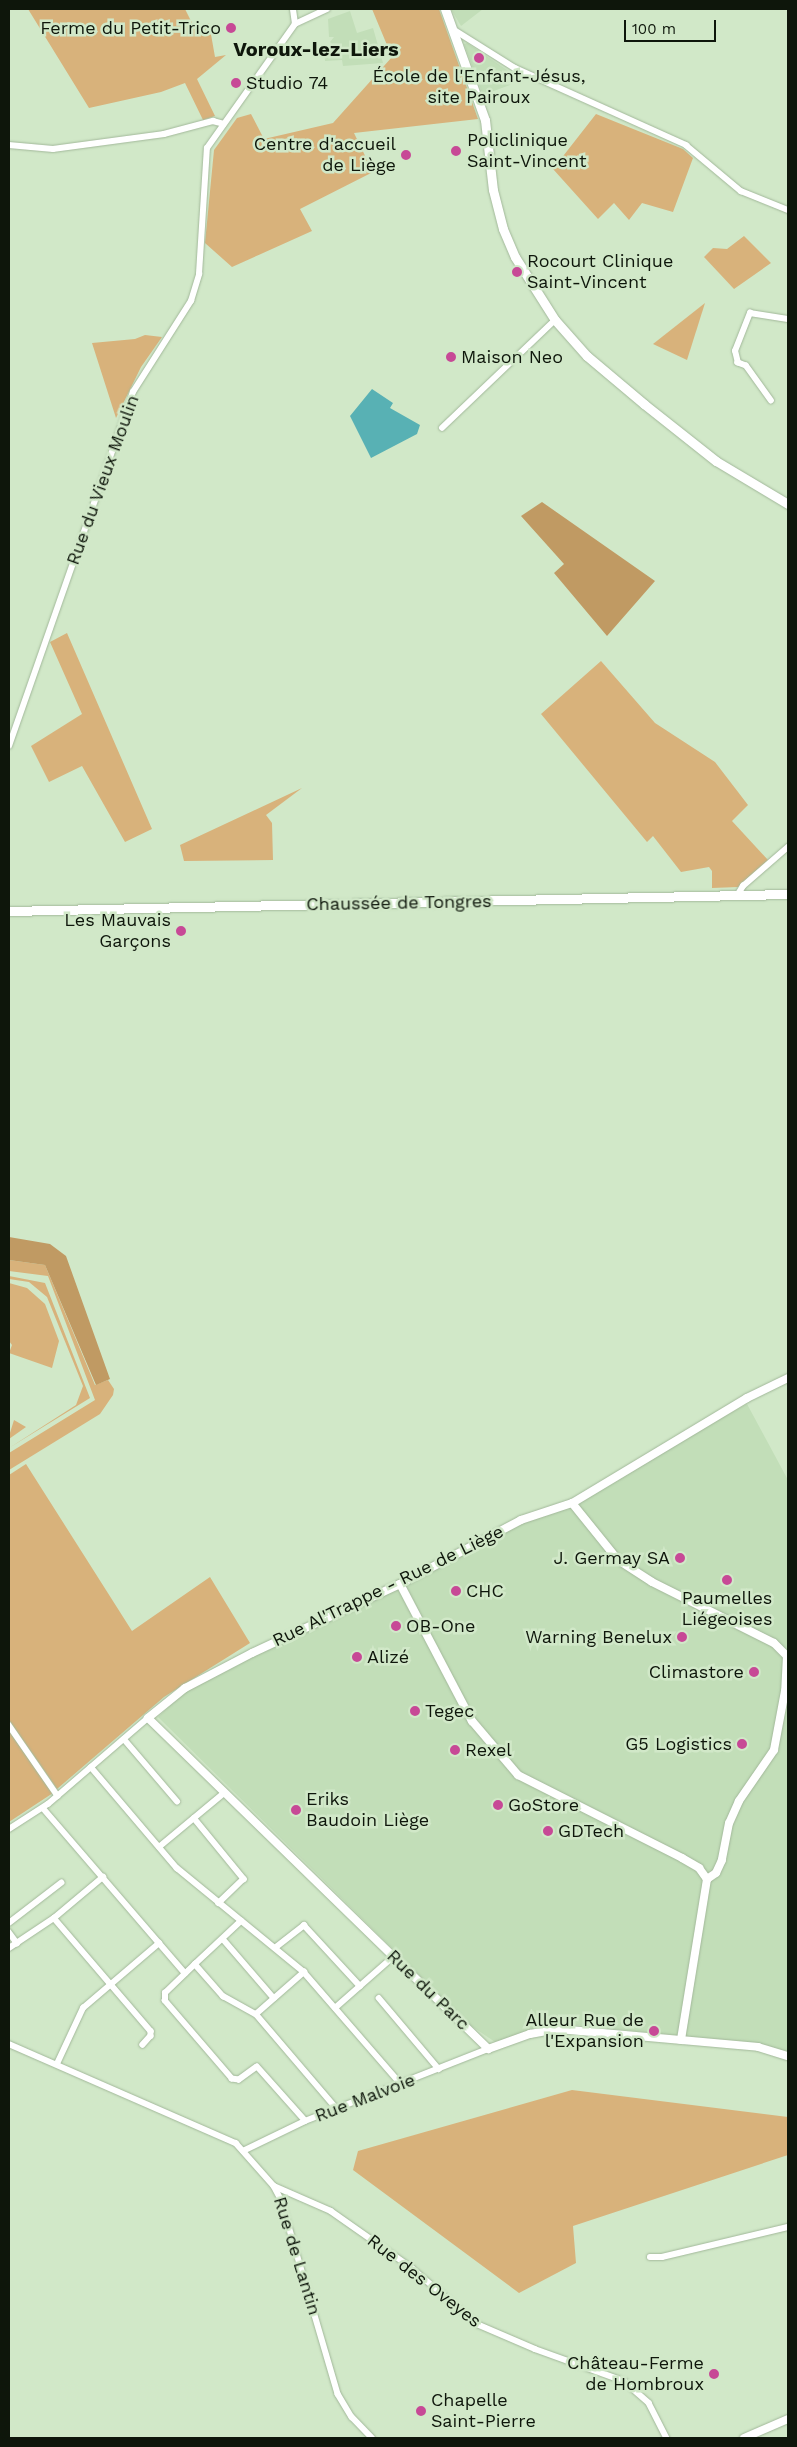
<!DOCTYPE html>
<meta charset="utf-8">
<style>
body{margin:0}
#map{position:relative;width:797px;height:2447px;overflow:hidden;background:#d1e8c8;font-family:"Work Sans",sans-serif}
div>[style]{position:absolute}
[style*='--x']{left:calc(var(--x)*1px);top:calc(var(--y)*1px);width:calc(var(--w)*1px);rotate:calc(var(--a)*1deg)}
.built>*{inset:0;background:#c2deb8}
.green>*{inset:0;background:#d8b27b}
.forest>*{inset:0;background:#c09a63}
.water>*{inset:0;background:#58b1b4}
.roads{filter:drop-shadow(0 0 1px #a2b89a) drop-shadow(0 0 1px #a2b89a)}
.minor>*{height:5.5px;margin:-2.75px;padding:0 2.75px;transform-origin:2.75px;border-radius:2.75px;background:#fff}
.tertiary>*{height:8px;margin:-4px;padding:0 4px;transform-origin:4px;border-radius:4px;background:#fff}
.secondary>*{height:9px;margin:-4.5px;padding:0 4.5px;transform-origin:4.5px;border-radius:4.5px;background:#fff}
.primary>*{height:9px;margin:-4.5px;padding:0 4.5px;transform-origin:4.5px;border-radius:4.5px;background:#fff}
.dots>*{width:14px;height:14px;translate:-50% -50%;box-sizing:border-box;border:2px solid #d1e8c8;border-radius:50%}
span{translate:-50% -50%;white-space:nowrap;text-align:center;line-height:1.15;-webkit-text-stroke:5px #d1e8c8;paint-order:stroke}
.poi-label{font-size:18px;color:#0e160b}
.right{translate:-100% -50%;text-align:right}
.left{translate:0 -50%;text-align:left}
.street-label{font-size:18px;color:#0e160b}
.quarter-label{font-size:20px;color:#0e160b;font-weight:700}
.frame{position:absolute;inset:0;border:10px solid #0e160b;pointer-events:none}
.scale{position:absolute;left:624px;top:20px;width:92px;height:22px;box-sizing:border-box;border:2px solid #0e160b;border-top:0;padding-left:6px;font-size:15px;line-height:18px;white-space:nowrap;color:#0e160b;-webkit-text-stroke:4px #d1e8c8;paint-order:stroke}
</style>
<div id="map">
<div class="built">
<div style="clip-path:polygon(451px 9px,483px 9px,461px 26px)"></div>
<div style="clip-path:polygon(350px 11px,357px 33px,373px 28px,383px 63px,343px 66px,342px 60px,325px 61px,324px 46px,334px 46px,330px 42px,334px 37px,329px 37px,328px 19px)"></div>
<div style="clip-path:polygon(467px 43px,513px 74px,510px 85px,483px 95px,464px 44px)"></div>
<div style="clip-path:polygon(747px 1404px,788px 1480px,788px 2054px,741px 2042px,559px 2023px,495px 2042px,470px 2025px,158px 1717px,189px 1688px,569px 1501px)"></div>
</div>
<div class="green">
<div style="clip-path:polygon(28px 9px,185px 9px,194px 27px,209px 23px,215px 57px,226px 55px,197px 79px,215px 116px,203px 120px,185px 83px,161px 92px,89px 108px)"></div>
<div style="clip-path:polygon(372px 9px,439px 9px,478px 119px,354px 133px,373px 172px,300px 209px,312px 231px,232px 267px,205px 243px,214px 150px,237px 118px,251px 114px,264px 139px,333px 123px,392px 57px)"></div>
<div style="clip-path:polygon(596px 114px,683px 149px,693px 158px,673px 212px,642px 203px,629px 220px,614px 203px,598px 219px,553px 169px)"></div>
<div style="clip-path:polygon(744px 236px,771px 263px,734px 289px,704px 257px,713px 248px,727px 249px)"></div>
<div style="clip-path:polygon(705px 303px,687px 360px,653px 344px)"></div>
<div style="clip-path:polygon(145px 335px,162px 337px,141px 367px,116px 418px,92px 343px,135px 339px)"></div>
<div style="clip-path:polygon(67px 633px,152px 829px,125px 842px,82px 766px,49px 782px,31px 746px,82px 714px,50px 642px)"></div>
<div style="clip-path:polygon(601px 661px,655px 723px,715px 762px,748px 805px,732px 821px,768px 860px,738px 887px,712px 888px,712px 871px,709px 867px,681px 872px,653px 836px,647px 842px,541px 714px)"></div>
<div style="clip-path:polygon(302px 788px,266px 815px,272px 823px,273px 860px,184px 861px,180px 845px)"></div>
<div style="clip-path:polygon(9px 1260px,45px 1265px,95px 1385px,108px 1380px,114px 1389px,113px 1395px,100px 1414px,9px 1470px,9px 1453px,95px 1400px,48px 1276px,9px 1271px)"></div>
<div style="clip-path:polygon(9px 1276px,45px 1283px,90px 1398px,9px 1448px,76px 1405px,83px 1386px,47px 1297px,29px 1282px,9px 1279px)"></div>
<div style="clip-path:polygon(9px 1283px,27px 1288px,45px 1304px,59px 1341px,52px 1368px,9px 1353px,12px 1345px,9px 1341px)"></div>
<div style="clip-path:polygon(14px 1420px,26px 1427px,9px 1439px,9px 1436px)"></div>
<div style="clip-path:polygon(26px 1464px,132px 1631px,210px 1577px,250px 1643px,164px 1697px,57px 1789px,9px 1720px,9px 1475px)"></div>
<div style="clip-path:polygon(9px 1731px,53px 1793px,9px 1822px)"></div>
<div style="clip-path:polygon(572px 2090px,788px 2117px,788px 2155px,573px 2226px,576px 2263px,519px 2293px,353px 2170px,358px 2151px)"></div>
</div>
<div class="forest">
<div style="clip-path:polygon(542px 502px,655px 581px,607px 636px,554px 573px,564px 564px,521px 516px)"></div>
<div style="clip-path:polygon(9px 1237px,50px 1244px,66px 1256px,110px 1379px,96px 1385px,45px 1265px,9px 1260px)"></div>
</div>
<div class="water">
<div style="clip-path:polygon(372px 389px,393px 403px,390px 408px,420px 425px,417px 434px,371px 458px,350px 416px)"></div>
</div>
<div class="roads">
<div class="minor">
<div style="--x:295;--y:24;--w:35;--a:-25"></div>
<div style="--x:453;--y:29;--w:73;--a:32.2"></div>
<div style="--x:515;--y:68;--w:188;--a:24.2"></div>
<div style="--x:686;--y:145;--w:72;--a:39.9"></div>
<div style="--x:741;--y:191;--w:51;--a:22"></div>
<div style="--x:9;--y:145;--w:44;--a:5.2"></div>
<div style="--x:53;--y:149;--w:112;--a:-7.7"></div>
<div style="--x:164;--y:134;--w:51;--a:-14.9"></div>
<div style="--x:213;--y:121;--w:11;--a:15"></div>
<div style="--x:771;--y:401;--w:43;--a:-125.5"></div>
<div style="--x:746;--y:366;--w:9;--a:-159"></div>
<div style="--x:738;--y:363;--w:12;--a:-104"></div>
<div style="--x:735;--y:351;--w:41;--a:-68.5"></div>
<div style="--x:750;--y:313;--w:38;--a:9"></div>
<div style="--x:442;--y:428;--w:156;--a:-43.7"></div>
<div style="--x:9;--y:746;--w:375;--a:-70.7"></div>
<div style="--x:133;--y:392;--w:108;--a:-57.5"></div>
<div style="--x:191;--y:301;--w:28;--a:-73"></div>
<div style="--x:199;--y:274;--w:126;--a:-86.4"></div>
<div style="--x:207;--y:148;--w:152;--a:-54.6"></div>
<div style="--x:295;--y:24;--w:15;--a:-98"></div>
<div style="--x:737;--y:896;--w:12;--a:-59"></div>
<div style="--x:743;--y:886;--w:60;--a:-40.9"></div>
<div style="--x:9;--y:1725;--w:86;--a:55.4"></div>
<div style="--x:124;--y:1739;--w:82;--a:49.5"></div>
<div style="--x:91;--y:1767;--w:133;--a:49.6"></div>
<div style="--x:177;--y:1868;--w:164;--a:39.3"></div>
<div style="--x:304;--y:1972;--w:148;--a:49.1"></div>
<div style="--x:43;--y:1808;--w:218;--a:49.3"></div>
<div style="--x:194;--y:1818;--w:79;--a:50.7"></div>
<div style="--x:244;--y:1879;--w:35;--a:136"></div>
<div style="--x:9;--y:1829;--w:46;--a:-32.7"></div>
<div style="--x:48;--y:1804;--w:132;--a:-40.7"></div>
<div style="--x:159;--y:1847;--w:85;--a:-39.7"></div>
<div style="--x:54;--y:1918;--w:149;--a:49.4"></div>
<div style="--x:151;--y:2031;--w:5;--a:90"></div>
<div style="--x:151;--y:2036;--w:12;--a:132"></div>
<div style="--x:9;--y:1923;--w:66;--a:-37.6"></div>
<div style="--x:9;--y:1932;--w:14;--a:54"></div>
<div style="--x:223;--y:1939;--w:78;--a:49.2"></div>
<div style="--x:9;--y:1948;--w:54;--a:-33.7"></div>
<div style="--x:54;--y:1918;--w:64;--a:-39.9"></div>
<div style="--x:275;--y:1948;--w:37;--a:-38"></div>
<div style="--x:304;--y:1925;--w:83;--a:47.4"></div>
<div style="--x:195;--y:1964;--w:63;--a:-43.1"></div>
<div style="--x:379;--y:1998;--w:93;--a:49.8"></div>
<div style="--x:335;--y:2008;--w:77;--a:-41.3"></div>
<div style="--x:256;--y:2014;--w:64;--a:-41.2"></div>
<div style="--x:9;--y:2044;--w:248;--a:23.6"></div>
<div style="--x:236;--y:2143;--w:57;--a:48.5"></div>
<div style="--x:274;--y:2186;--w:15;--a:62"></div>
<div style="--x:281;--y:2199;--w:203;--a:73.7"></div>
<div style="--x:338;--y:2394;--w:27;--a:59"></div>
<div style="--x:352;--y:2417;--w:29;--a:46"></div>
<div style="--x:57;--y:2064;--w:62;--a:-65.1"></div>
<div style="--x:83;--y:2008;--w:100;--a:-40.5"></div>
<div style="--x:305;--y:2121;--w:72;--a:-131.6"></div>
<div style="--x:257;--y:2067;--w:22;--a:144"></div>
<div style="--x:239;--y:2080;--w:7;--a:-172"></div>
<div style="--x:232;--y:2079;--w:103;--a:-130.7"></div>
<div style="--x:165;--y:2001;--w:8;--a:-90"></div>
<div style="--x:165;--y:1993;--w:42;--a:-44"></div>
<div style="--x:195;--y:1964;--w:43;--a:48.8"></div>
<div style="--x:223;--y:1996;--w:38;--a:29"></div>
<div style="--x:256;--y:2014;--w:125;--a:49.5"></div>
<div style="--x:243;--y:2151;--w:69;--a:-25.8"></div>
<div style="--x:305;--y:2121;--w:197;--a:-21.5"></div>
<div style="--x:274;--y:2186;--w:62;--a:23.7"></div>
<div style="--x:331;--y:2211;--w:99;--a:35.1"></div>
<div style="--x:412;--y:2268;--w:86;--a:40.7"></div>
<div style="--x:477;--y:2324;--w:63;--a:23.3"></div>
<div style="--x:535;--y:2349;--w:95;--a:19.8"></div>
<div style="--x:624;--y:2381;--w:33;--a:41"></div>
<div style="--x:649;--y:2403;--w:39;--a:63"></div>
<div style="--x:650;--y:2257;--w:12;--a:0"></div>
<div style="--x:662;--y:2257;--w:130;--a:-13.4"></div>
</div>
<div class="tertiary">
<div style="--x:788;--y:1378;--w:46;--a:154"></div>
<div style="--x:747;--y:1398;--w:204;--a:149"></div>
<div style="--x:572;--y:1503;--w:54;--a:161.6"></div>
<div style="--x:521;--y:1520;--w:137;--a:152.1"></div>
<div style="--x:400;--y:1584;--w:163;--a:155"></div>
<div style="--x:252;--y:1653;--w:76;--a:152.4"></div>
<div style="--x:185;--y:1688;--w:48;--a:141"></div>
<div style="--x:148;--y:1718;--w:475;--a:44.2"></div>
<div style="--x:488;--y:2049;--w:45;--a:-19.7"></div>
<div style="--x:530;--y:2034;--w:28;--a:-10"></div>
<div style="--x:558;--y:2029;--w:201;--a:5.1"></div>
<div style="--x:758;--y:2047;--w:31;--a:17"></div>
<div style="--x:572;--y:1503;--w:73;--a:51.1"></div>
<div style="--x:618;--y:1560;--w:40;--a:32.9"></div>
<div style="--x:652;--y:1582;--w:136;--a:26.6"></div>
<div style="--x:774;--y:1643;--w:18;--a:45"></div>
<div style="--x:787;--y:1656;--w:35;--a:93"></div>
<div style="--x:785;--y:1691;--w:60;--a:100.6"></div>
<div style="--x:774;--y:1750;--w:62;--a:124.5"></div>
<div style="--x:739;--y:1801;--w:24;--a:114"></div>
<div style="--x:729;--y:1823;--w:38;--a:101"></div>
<div style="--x:722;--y:1860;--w:14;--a:115"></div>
<div style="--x:716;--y:1873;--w:11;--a:146"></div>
<div style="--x:400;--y:1584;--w:155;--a:62.3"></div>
<div style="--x:472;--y:1721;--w:71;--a:49.6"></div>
<div style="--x:518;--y:1775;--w:184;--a:26.8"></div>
<div style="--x:682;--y:1858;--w:20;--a:30"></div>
<div style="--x:699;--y:1868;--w:14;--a:54"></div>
<div style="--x:707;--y:1879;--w:163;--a:99.2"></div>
<div style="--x:744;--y:2438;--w:48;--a:-23.4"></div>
</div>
<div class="secondary">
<div style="--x:445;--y:9;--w:118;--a:70.2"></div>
<div style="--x:485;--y:120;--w:70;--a:83.5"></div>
<div style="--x:493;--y:190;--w:40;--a:75.6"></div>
<div style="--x:503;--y:229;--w:30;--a:67"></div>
<div style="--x:515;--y:257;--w:75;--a:57.6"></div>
<div style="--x:555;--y:320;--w:48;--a:48.4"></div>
<div style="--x:587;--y:356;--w:75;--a:40.1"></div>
<div style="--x:644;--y:404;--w:92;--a:38.4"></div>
<div style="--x:716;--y:461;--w:84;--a:30.8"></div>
</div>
<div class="primary">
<div style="--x:9;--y:911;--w:779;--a:-1.25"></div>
</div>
</div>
<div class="dots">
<div style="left:231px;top:28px;background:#c74996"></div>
<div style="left:479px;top:58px;background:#c74996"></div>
<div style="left:236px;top:83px;background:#c74996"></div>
<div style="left:456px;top:151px;background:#c74996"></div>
<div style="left:406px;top:155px;background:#c74996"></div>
<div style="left:517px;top:272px;background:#c74996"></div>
<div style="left:451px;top:357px;background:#c74996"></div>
<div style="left:181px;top:931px;background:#c74996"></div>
<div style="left:680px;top:1558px;background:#c74996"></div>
<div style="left:727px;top:1580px;background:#c74996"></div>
<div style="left:456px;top:1591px;background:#c74996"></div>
<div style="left:396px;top:1626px;background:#c74996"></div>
<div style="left:682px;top:1637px;background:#c74996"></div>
<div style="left:357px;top:1657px;background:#c74996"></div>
<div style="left:754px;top:1672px;background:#c74996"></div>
<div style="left:415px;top:1711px;background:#c74996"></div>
<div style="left:742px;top:1744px;background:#c74996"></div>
<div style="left:455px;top:1750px;background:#c74996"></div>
<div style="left:498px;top:1805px;background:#c74996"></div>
<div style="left:296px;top:1810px;background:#c74996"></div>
<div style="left:548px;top:1831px;background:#c74996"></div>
<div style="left:654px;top:2031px;background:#c74996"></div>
<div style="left:714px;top:2374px;background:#c74996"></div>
<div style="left:421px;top:2411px;background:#c74996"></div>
</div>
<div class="poi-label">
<span class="right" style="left:221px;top:28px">Ferme du Petit-Trico</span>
<span style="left:479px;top:87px">École de l'Enfant-Jésus,<br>site Pairoux</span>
<span class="left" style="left:246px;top:83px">Studio 74</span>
<span class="left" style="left:467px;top:151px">Policlinique<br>Saint-Vincent</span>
<span class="right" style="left:396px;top:155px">Centre d'accueil<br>de Liège</span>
<span class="left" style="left:527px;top:272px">Rocourt Clinique<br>Saint-Vincent</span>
<span class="left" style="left:461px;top:357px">Maison Neo</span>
<span class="right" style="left:171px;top:931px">Les Mauvais<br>Garçons</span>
<span class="right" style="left:670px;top:1558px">J. Germay SA</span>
<span class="left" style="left:466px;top:1591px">CHC</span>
<span style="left:727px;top:1609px">Paumelles<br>Liégeoises</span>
<span class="left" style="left:406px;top:1626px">OB-One</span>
<span class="right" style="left:672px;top:1637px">Warning Benelux</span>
<span class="left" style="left:367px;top:1657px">Alizé</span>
<span class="right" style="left:744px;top:1672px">Climastore</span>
<span class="left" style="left:425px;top:1711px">Tegec</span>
<span class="right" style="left:732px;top:1744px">G5 Logistics</span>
<span class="left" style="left:465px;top:1750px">Rexel</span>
<span class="left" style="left:306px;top:1810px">Eriks<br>Baudoin Liège</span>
<span class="left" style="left:508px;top:1805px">GoStore</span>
<span class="left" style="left:558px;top:1831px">GDTech</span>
<span class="right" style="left:644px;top:2031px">Alleur Rue de<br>l'Expansion</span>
<span class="right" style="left:704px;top:2374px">Château-Ferme<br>de Hombroux</span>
<span class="left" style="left:431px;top:2411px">Chapelle<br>Saint-Pierre</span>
</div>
<div class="street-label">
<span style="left:103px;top:480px;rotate:-70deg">Rue du Vieux Moulin</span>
<span style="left:399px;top:903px;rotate:-1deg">Chaussée de Tongres</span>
<span style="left:388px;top:1586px;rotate:-26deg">Rue Al'Trappe - Rue de Liège</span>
<span style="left:428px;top:1990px;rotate:44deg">Rue du Parc</span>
<span style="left:365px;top:2098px;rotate:-21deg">Rue Malvoie</span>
<span style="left:297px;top:2256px;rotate:73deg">Rue de Lantin</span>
<span style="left:424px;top:2281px;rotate:38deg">Rue des Oveyes</span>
</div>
<div class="quarter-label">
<span style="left:316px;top:49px">Voroux-lez-Liers</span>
</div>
<div class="frame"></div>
<div class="scale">100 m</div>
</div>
